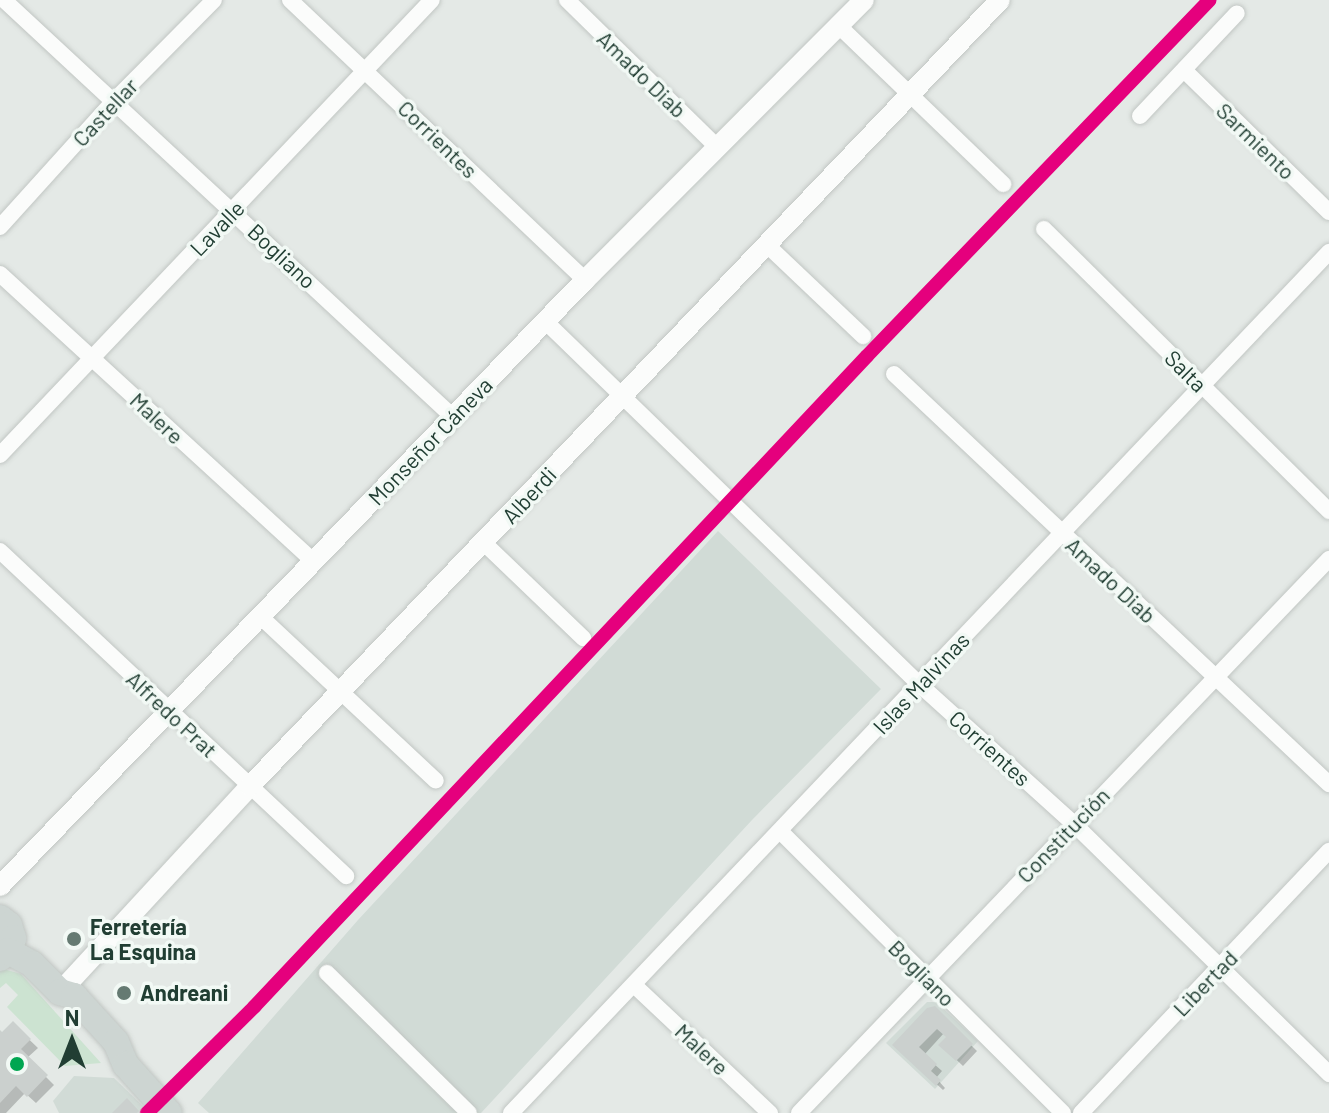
<!DOCTYPE html>
<meta charset="utf-8">
<style>
body{margin:0}
#map{position:relative;width:1329px;height:1113px;overflow:hidden;background:#e4e9e6;font-family:Barlow,sans-serif}
div>[style]{position:absolute}
[style*='--x']{left:calc(var(--x)*1px);top:calc(var(--y)*1px);width:calc(var(--w)*1px);rotate:calc(var(--a)*1deg)}
.built>*{inset:0;background:#d1dbd6}
.green>*{inset:0;background:#cce3d1}
.shadow>*{inset:0;background:#0003}
.building>*{inset:0;background:#cbd0ce}
.roads{filter:drop-shadow(0 0 2px #c1c6c3) drop-shadow(0 0 2px #c1c6c3)}
.minor>*{height:16px;margin:-8px;padding:0 8px;transform-origin:8px;border-radius:8px;background:#fbfcfb}
.tertiary>*{height:20px;margin:-10px;padding:0 10px;transform-origin:10px;border-radius:10px;background:#fbfcfb}
.primary>*{height:26px;margin:-13px;padding:0 13px;transform-origin:13px;border-radius:13px;background:#cdd5d2}
.rail-1>*{height:14px;margin:-7px;padding:0 7px;transform-origin:7px;border-radius:7px;background:#e5007d}
.dots>*{width:22px;height:22px;translate:-50% -50%;box-sizing:border-box;border:4px solid #f2f9f5;border-radius:50%}
span{translate:-50% -50%;white-space:nowrap;text-align:center;line-height:1.15;-webkit-text-stroke:7px #f2f9f5;paint-order:stroke}
.street-label{font-size:22px;color:#213e33}
.poi-label{font-size:22px;color:#213e33;font-weight:700}
.left{translate:0 -50%;text-align:left}
.north{position:absolute;left:32px;top:1001px;width:80px;height:80px;-webkit-text-stroke:6px #f2f9f5;paint-order:stroke;rotate:0deg;font-size:22px;font-weight:700;line-height:32px;text-align:center;color:#213e33}
.north::after{content:'';display:block;margin:auto;width:28px;height:36px;background:#213e33;clip-path:polygon(50% 0,100% 100%,50% 72%,0 100%)}
</style>
<div id="map">
<div class="built">
<div style="clip-path:polygon(718px 531px,881px 689px,752px 820px,481px 1113px,209px 1113px,198px 1103px,358px 920px)"></div>
<div style="clip-path:polygon(927px 1002px,936px 1002px,978px 1041px,935px 1089px,886px 1043px)"></div>
<div style="clip-path:polygon(74px 1076px,114px 1078px,150px 1113px,59px 1113px,53px 1101px)"></div>
</div>
<div class="green">
<div style="clip-path:polygon(0 968px,21px 974px,101px 1063px,65px 1066px,7px 1007px,18px 995px,6px 983px,0 988px)"></div>
</div>
<div class="shadow">
<div style="clip-path:polygon(934px 1009px,977px 1051px,963px 1066px,941px 1045px,949px 1037px,944px 1033px,924px 1055px,942px 1071px,936px 1078px,945px 1088px,943px 1090px,894px 1045px)"></div>
<div style="clip-path:polygon(13px 1024px,38px 1048px,27px 1058px,54px 1085px,36px 1103px,25px 1093px,6px 1113px,0 1113px,0 1033px,2px 1035px)"></div>
</div>
<div class="building">
<div style="clip-path:polygon(935px 1006px,973px 1044px,956px 1061px,938px 1045px,946px 1037px,937px 1029px,919px 1047px,937px 1064px,931px 1071px,941px 1080px,936px 1086px,892px 1045px,927px 1008px)"></div>
<div style="clip-path:polygon(13px 1021px,31px 1039px,21px 1049px,48px 1075px,27px 1097px,16px 1086px,0 1103px,0 1030px,2px 1032px)"></div>
<div style="clip-path:polygon(127px 1098px,139px 1111px,137px 1113px,112px 1113px)"></div>
</div>
<div class="roads">
<div class="minor">
<div style="--x:4;--y:0;--w:613;--a:42.88"></div>
<div style="--x:290;--y:0;--w:407;--a:43.5"></div>
<div style="--x:567;--y:0;--w:211;--a:44.4"></div>
<div style="--x:839;--y:26;--w:228;--a:43.9"></div>
<div style="--x:1184;--y:70;--w:203;--a:44.4"></div>
<div style="--x:1140;--y:116;--w:141;--a:-46.7"></div>
<div style="--x:0;--y:227;--w:170;--a:-47.9"></div>
<div style="--x:114;--y:101;--w:142;--a:-45.3"></div>
<div style="--x:1044;--y:229;--w:401;--a:44.7"></div>
<div style="--x:766;--y:244;--w:134;--a:43.5"></div>
<div style="--x:0;--y:274;--w:426;--a:42.5"></div>
<div style="--x:547;--y:323;--w:518;--a:44.14"></div>
<div style="--x:919;--y:684;--w:207;--a:42.1"></div>
<div style="--x:1073;--y:823;--w:359;--a:44.4"></div>
<div style="--x:894;--y:374;--w:598;--a:43.31"></div>
<div style="--x:0;--y:455;--w:627;--a:-46.49"></div>
<div style="--x:483;--y:542;--w:139;--a:43.8"></div>
<div style="--x:0;--y:551;--w:475;--a:43.2"></div>
<div style="--x:262;--y:618;--w:238;--a:43.1"></div>
<div style="--x:781;--y:832;--w:398;--a:44.9"></div>
<div style="--x:327;--y:973;--w:199;--a:44.6"></div>
<div style="--x:634;--y:985;--w:187;--a:43.3"></div>
<div style="--x:511;--y:1113;--w:1188;--a:-46.47"></div>
<div style="--x:799;--y:1113;--w:767;--a:-46.27"></div>
<div style="--x:1081;--y:1113;--w:361;--a:-46.6"></div>
</div>
<div class="tertiary">
<div style="--x:0;--y:886;--w:842;--a:-46.01"></div>
<div style="--x:585;--y:280;--w:395;--a:-45.1"></div>
<div style="--x:60;--y:992;--w:280;--a:-47.3"></div>
<div style="--x:250;--y:786;--w:1086;--a:-46.34"></div>
</div>
<div class="primary">
<div style="--x:0;--y:918;--w:11;--a:38"></div>
<div style="--x:9;--y:925;--w:14;--a:73"></div>
<div style="--x:13;--y:938;--w:14;--a:111"></div>
<div style="--x:8;--y:951;--w:11;--a:139"></div>
<div style="--x:8;--y:951;--w:27;--a:28"></div>
<div style="--x:32;--y:964;--w:40;--a:45"></div>
<div style="--x:60;--y:992;--w:15;--a:16"></div>
<div style="--x:74;--y:996;--w:62;--a:47.6"></div>
<div style="--x:116;--y:1042;--w:25;--a:67"></div>
<div style="--x:126;--y:1065;--w:64;--a:48.1"></div>
</div>
</div>
<div class="rail-1">
<div style="--x:147;--y:1113;--w:151;--a:-44.7"></div>
<div style="--x:254;--y:1007;--w:894;--a:-46.72"></div>
<div style="--x:867;--y:356;--w:494;--a:-46.1"></div>
</div>
<div class="dots">
<div style="left:74px;top:939px;background:#657a72"></div>
<div style="left:124px;top:993px;background:#657a72"></div>
<div style="left:17px;top:1064px;background:#00a651"></div>
</div>
<div class="street-label">
<span style="left:642px;top:74px;rotate:44deg">Amado Diab</span>
<span style="left:105px;top:112px;rotate:-47deg">Castellar</span>
<span style="left:438px;top:139px;rotate:44deg">Corrientes</span>
<span style="left:1256px;top:141px;rotate:44deg">Sarmiento</span>
<span style="left:217px;top:228px;rotate:-46deg">Lavalle</span>
<span style="left:282px;top:256px;rotate:43deg">Bogliano</span>
<span style="left:1186px;top:371px;rotate:45deg">Salta</span>
<span style="left:157px;top:418px;rotate:43deg">Malere</span>
<span style="left:430px;top:441px;rotate:-46deg">Monseñor Cáneva</span>
<span style="left:529px;top:495px;rotate:-47deg">Alberdi</span>
<span style="left:1111px;top:580px;rotate:43deg">Amado Diab</span>
<span style="left:921px;top:683px;rotate:-47deg">Islas Malvinas</span>
<span style="left:172px;top:714px;rotate:43deg">Alfredo Prat</span>
<span style="left:990px;top:748px;rotate:42deg">Corrientes</span>
<span style="left:1063px;top:835px;rotate:-46deg">Constitución</span>
<span style="left:922px;top:973px;rotate:45deg">Bogliano</span>
<span style="left:1205px;top:983px;rotate:-46deg">Libertad</span>
<span style="left:702px;top:1049px;rotate:43deg">Malere</span>
</div>
<div class="poi-label">
<span class="left" style="left:90px;top:939px">Ferretería<br>La Esquina</span>
<span class="left" style="left:140px;top:993px">Andreani</span>
</div>
<div class="north">N</div>
</div>
